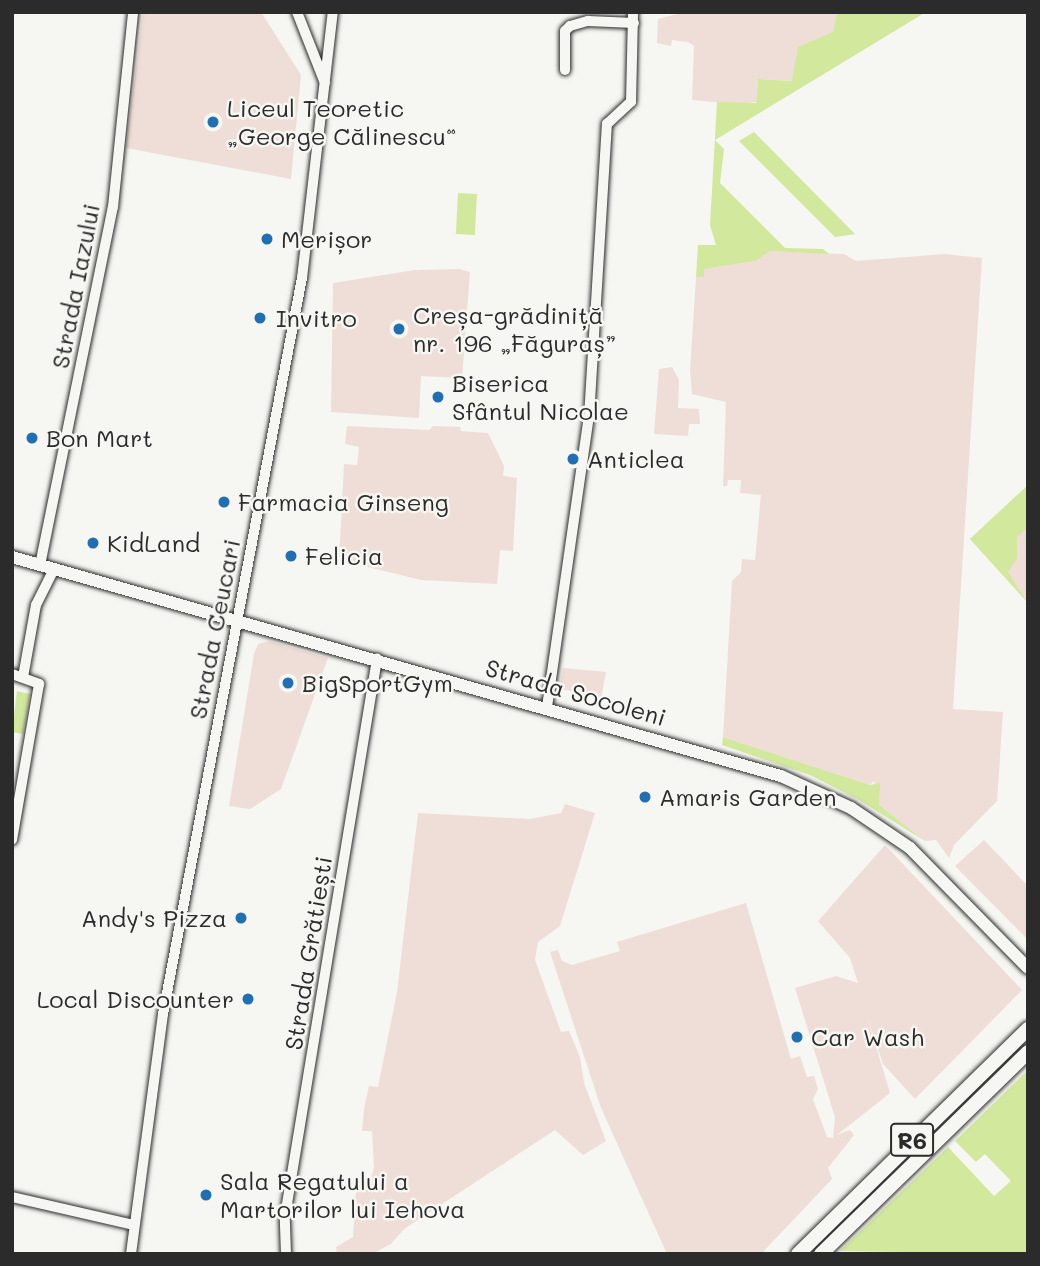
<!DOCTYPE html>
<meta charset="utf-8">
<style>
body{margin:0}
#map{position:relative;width:1040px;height:1266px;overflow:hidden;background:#f6f6f2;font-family:Mali,sans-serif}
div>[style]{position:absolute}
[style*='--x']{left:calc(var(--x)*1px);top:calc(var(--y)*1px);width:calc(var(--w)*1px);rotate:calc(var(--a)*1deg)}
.built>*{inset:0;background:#efded7}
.green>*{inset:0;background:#d2e89d;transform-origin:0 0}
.roads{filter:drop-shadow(0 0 2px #2b2b2b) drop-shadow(0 0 2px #2b2b2b)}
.minor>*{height:10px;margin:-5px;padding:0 5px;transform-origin:5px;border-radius:5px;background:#f6f6f2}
.major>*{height:12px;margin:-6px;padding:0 6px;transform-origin:6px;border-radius:6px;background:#f6f6f2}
.highway>*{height:14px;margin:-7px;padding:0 7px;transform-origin:7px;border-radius:7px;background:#f6f6f2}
.dots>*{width:19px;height:19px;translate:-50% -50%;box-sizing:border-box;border:4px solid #f6f6f2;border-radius:50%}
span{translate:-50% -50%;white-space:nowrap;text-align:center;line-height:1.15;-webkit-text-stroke:5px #f6f6f2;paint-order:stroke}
.shield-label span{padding:2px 5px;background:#f6f6f2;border:2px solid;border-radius:5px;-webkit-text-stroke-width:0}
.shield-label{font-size:23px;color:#2b2b2b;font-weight:700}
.poi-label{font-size:24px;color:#2b2b2b}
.left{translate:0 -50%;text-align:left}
.right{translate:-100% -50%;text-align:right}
.street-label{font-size:24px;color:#2b2b2b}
.frame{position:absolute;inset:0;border:14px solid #2b2b2b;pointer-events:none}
</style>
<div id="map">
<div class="built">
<div style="clip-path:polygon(143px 12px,261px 12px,301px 75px,291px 179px,126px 148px)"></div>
<div style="clip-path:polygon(685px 12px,837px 12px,833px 32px,793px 81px,758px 79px,756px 102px,736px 104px,692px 100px,694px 46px,688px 42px,672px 40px,671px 46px,657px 43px,658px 19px)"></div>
<div style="clip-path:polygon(770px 251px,844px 254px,856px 261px,945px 254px,982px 258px,953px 709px,1003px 712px,997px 801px,954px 845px,949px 858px,936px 840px,925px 841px,878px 805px,874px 781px,870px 785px,723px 737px,732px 581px,741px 572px,742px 559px,755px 560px,761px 495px,740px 493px,741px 480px,728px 480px,727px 486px,723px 486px,726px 402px,692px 394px,690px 371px,696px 277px,703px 277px,703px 269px,756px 261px)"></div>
<div style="clip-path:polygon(460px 269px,470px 272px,462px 378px,421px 376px,419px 418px,331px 412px,333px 283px,415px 270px)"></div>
<div style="clip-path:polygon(672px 367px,679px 380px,678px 408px,699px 409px,700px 424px,689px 424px,688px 436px,654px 434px,659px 369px)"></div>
<div style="clip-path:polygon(347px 426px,429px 430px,433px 426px,460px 427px,461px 431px,488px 433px,504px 466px,503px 476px,517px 478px,513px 551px,500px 550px,497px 584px,421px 580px,339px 560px,344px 464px,357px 465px,359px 447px,345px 444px)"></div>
<div style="clip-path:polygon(1028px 485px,1028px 603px,970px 539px)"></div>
<div style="clip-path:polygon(269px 641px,328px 658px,281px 789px,250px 809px,229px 806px,254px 654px,258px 644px)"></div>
<div style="clip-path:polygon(563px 668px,606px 672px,601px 699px,559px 688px)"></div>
<div style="clip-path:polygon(565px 804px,595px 813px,560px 926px,538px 942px,535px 960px,561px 1032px,569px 1031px,580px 1057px,584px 1083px,606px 1141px,583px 1155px,555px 1130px,404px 1229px,391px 1244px,372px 1254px,337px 1254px,336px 1247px,353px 1237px,356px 1190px,368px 1190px,374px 1167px,372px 1131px,362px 1131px,364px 1109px,369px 1086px,378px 1087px,397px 992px,418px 813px,530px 819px,561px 813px)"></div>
<div style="clip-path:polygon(984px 840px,1028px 886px,1028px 940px,955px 866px)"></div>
<div style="clip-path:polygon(885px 845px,1022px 990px,915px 1099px,883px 1064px,867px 1016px,890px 1093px,837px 1135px,850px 1130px,854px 1135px,828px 1168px,832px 1179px,761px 1254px,667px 1254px,601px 1108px,550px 952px,558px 950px,562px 961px,572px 965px,620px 951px,617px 942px,746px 903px,791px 1059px,800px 1056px,807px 1077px,814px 1076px,818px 1089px,813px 1099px,827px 1137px,833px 1138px,835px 1117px,795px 988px,836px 976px,858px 983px,850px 958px,818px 921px)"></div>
</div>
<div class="green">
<div style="clip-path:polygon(837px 12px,926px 12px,715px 140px,724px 149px,720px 183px,785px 248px,823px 249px,829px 254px,770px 251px,756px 261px,704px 269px,704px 277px,696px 277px,698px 245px,716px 245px,710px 225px,717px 102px,756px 103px,758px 79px,792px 81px,798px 47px,833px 32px)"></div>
<div style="clip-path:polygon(754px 132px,855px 234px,835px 237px,739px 141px)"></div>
<div style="left:458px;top:193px;width:19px;height:41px;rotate:3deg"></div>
<div style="clip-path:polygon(1028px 485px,1028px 527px,1017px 537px,1017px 558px,1008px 572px,1027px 602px,970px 539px)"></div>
<div style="clip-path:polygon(17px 691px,30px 694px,23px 734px,12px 732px)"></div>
<div style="clip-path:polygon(723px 737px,870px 785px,880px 783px,879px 805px,925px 841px,859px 800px,810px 775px,722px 745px)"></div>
<div style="clip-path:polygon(1028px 1070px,1028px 1254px,840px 1251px,948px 1147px,994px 1196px,1011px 1181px,985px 1154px,976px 1162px,955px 1141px)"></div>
</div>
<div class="roads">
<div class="minor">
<div style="--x:297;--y:12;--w:76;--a:68.5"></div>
<div style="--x:565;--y:70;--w:39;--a:-90"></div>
<div style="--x:565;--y:31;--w:7;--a:-45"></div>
<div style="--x:570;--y:26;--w:19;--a:-16"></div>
<div style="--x:588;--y:21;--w:46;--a:2.5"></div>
<div style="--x:40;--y:565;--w:365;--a:-78.5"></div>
<div style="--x:113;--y:207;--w:196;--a:-84.1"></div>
<div style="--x:12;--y:674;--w:29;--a:20"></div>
<div style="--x:39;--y:684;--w:158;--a:99.8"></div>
<div style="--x:23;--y:677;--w:73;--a:-79.8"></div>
<div style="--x:36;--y:605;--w:40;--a:-63.4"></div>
<div style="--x:547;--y:707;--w:293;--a:-81.8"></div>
<div style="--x:589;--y:417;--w:294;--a:-86.5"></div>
<div style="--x:607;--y:124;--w:33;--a:-43"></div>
<div style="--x:631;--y:102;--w:90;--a:-88.7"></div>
<div style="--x:12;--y:1197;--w:125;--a:12.9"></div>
<div style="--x:131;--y:1254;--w:242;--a:-82.4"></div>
<div style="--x:163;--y:1014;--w:749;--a:-79.31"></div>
<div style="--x:302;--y:278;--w:268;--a:-83.4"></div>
<div style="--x:286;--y:1254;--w:38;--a:-92"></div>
<div style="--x:285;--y:1216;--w:565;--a:-80.62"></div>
</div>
<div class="major">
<div style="--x:12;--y:557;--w:800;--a:15.9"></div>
<div style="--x:781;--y:776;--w:77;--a:24.6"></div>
<div style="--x:851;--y:808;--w:71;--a:34.1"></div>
<div style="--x:910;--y:848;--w:168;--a:45.5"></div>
</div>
<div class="highway">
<div style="--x:798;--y:1254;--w:322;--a:-44.4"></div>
<div style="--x:821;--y:1254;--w:289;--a:-44.3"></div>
</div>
</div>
<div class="dots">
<div style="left:213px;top:122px;background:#1f6fb2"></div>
<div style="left:267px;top:239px;background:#1f6fb2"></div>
<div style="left:260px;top:318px;background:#1f6fb2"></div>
<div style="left:399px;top:329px;background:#1f6fb2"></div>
<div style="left:438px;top:397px;background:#1f6fb2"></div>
<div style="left:32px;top:438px;background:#1f6fb2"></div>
<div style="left:573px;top:459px;background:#1f6fb2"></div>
<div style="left:224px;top:502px;background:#1f6fb2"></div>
<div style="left:93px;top:543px;background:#1f6fb2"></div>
<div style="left:291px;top:556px;background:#1f6fb2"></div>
<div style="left:288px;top:683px;background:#1f6fb2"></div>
<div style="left:645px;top:797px;background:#1f6fb2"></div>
<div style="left:241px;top:918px;background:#1f6fb2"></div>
<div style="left:248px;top:999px;background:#1f6fb2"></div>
<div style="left:797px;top:1037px;background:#1f6fb2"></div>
<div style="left:206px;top:1195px;background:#1f6fb2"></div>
</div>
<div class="shield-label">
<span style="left:912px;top:1140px">R6</span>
</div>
<div class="poi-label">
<span class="left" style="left:227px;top:122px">Liceul Teoretic<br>„George Călinescu“</span>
<span class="left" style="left:281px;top:239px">Merișor</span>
<span class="left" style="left:413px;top:329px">Creșa-grădiniță<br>nr. 196 „Făguraș”</span>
<span class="left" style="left:276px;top:318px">Invitro</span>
<span class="left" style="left:452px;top:397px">Biserica<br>Sfântul Nicolae</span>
<span class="left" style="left:46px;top:438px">Bon Mart</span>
<span class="left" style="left:587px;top:459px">Anticlea</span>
<span class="left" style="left:238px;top:502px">Farmacia Ginseng</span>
<span class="left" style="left:107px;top:543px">KidLand</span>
<span class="left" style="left:305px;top:556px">Felicia</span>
<span class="left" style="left:302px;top:683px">BigSportGym</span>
<span class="left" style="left:659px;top:797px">Amaris Garden</span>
<span class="right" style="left:227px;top:918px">Andy's Pizza</span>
<span class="right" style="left:234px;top:999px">Local Discounter</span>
<span class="left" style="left:811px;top:1037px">Car Wash</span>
<span class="left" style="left:220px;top:1195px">Sala Regatului a<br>Martorilor lui Iehova</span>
</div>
<div class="street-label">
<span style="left:75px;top:286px;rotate:-79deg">Strada Iazului</span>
<span style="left:214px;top:629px;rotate:-79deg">Strada Ceucari</span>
<span style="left:576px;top:692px;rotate:16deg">Strada Socoleni</span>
<span style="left:308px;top:953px;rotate:-81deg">Strada Grătiești</span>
</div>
<div class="frame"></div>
</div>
